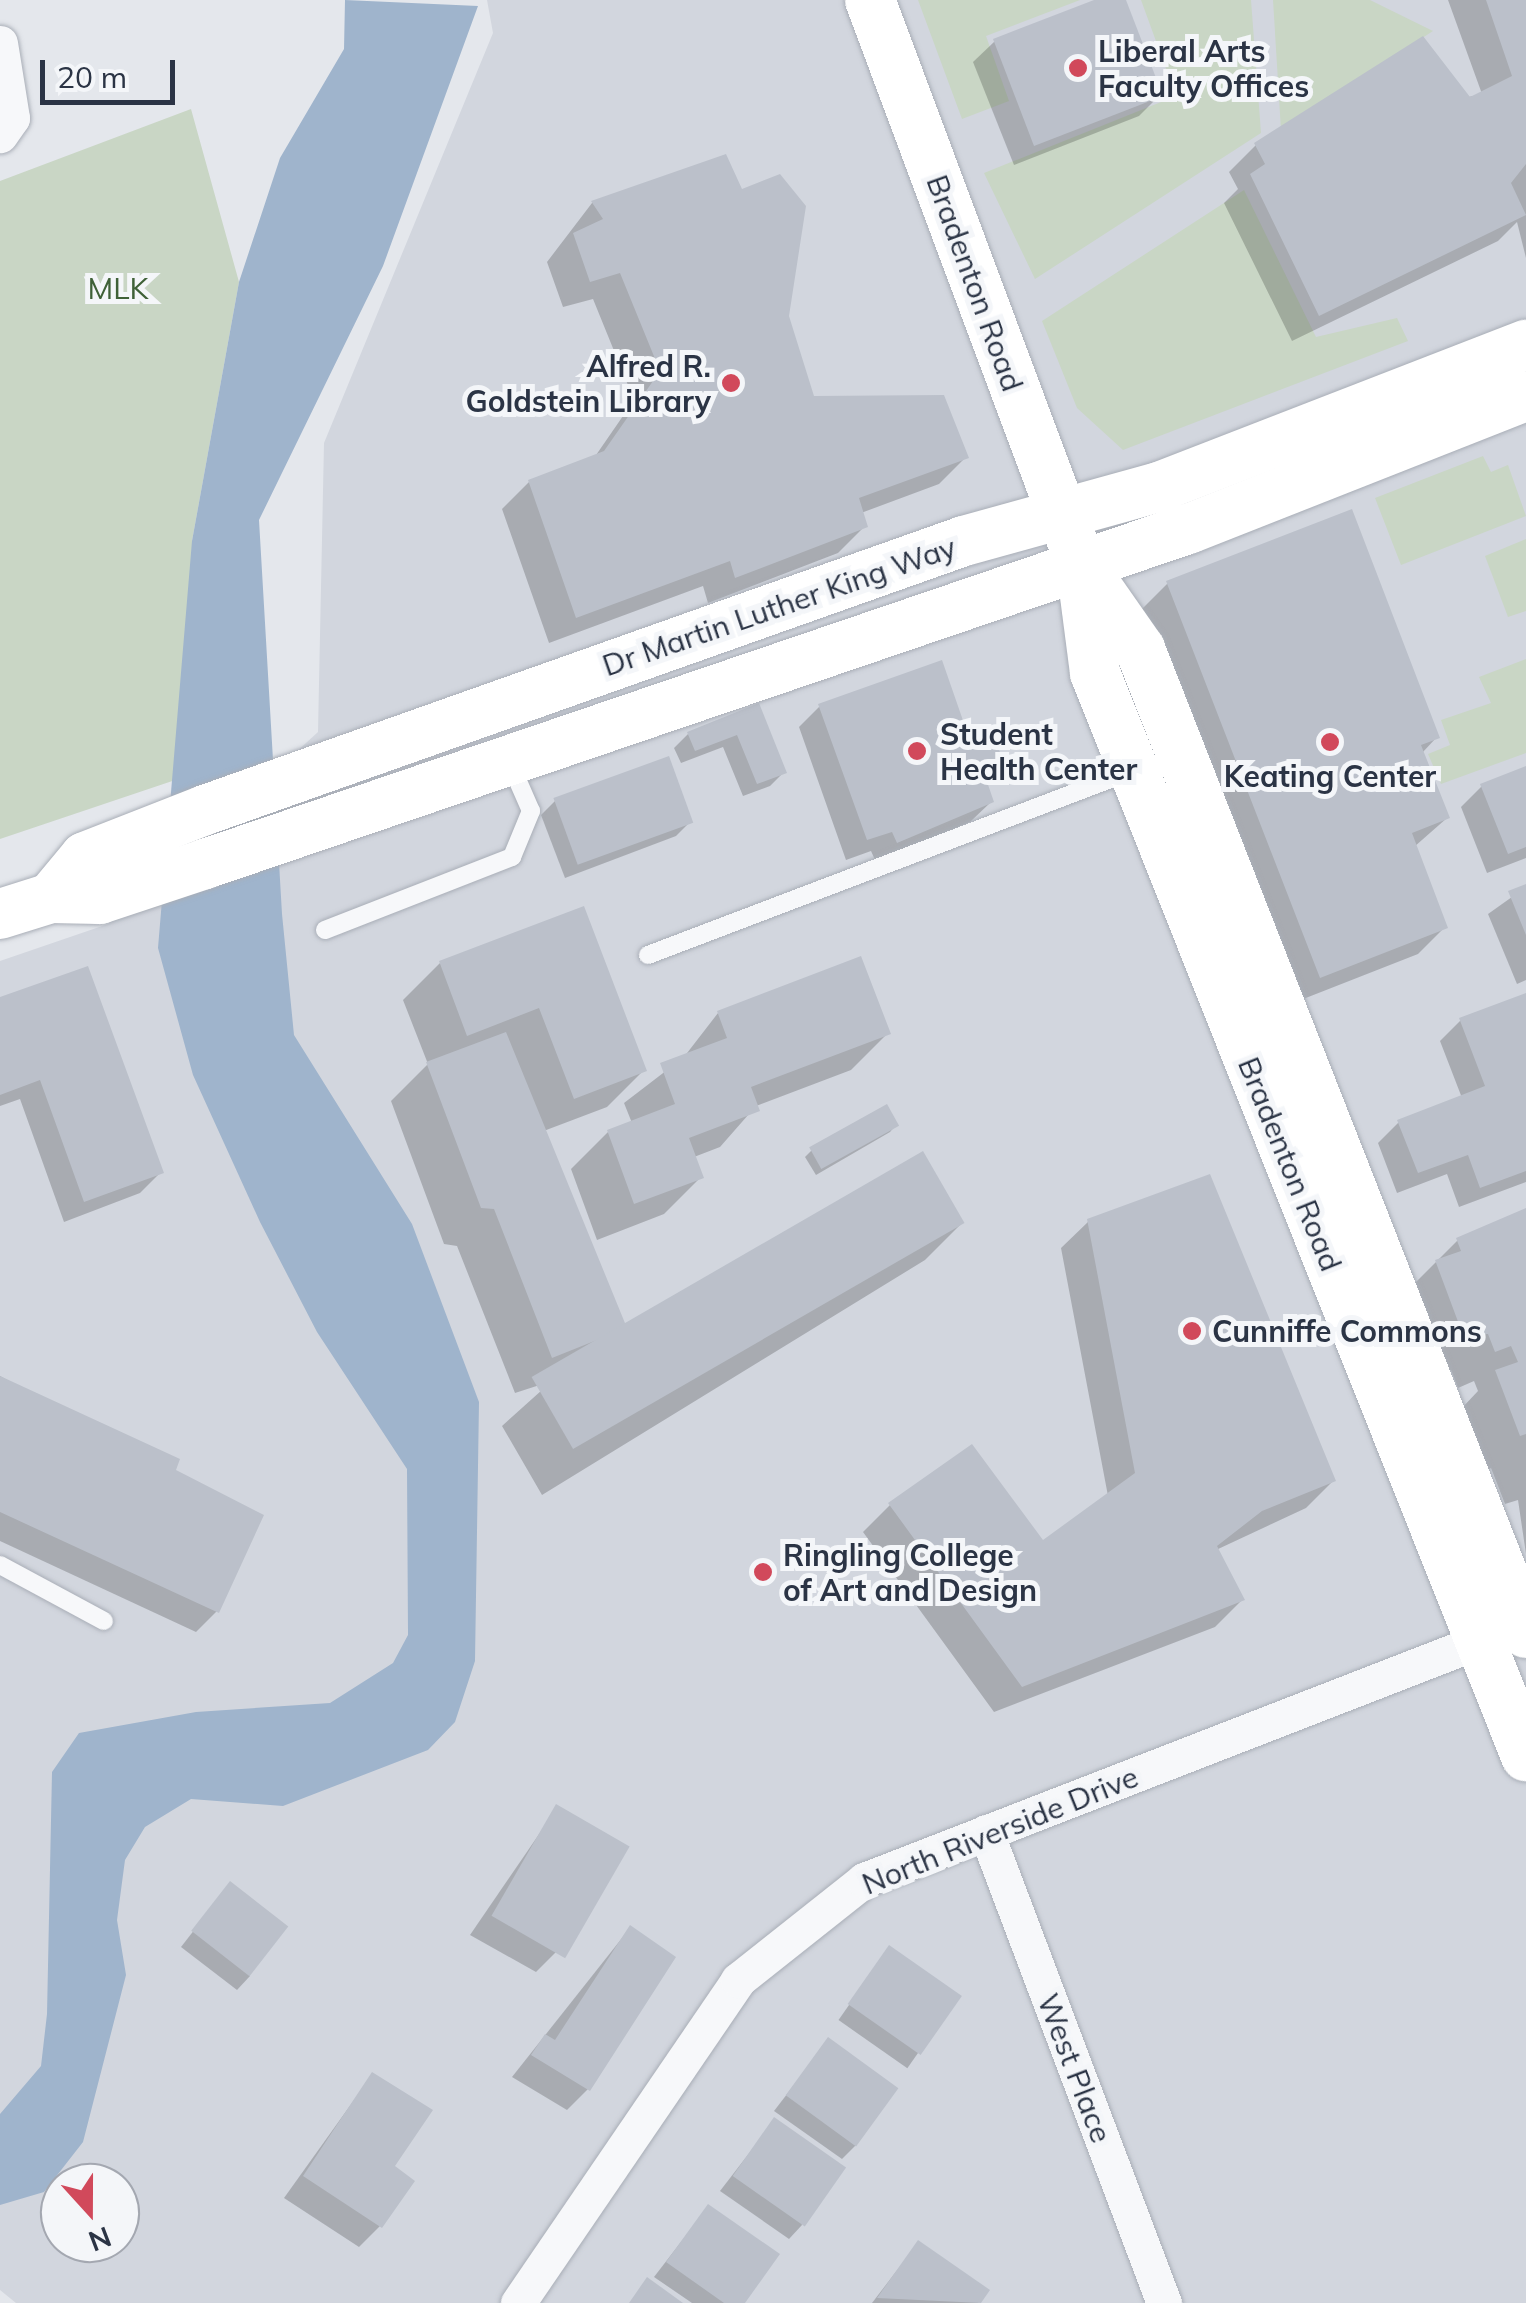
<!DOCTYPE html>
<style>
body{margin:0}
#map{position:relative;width:1526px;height:2303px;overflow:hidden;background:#e4e7ec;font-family:Mulish,sans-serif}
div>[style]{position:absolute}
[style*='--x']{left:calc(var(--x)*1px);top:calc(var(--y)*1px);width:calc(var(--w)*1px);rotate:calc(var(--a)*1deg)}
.built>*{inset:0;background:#d2d6de}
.green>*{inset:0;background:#c9d6c5}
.water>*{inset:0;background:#9fb4cc}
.shadow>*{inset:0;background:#0003;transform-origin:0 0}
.building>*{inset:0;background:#bbc0ca;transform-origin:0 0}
.roads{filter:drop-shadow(0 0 2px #a9aeb7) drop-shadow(0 0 2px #a9aeb7)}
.lane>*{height:18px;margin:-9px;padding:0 9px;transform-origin:9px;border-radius:9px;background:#f7f8fa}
.street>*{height:35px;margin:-17.5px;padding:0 17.5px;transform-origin:17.5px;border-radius:17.5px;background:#f7f8fa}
.secondary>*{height:50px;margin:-25px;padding:0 25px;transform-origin:25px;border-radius:25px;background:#fff}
.dots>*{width:28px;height:28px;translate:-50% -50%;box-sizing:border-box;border:5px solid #f4f6f9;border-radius:50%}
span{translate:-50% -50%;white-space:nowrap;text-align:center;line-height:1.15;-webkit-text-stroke:10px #f4f6f9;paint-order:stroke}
.poi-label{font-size:30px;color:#2b3445;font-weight:700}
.left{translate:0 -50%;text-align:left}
.right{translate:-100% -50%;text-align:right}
.street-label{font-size:30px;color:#2b3445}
.park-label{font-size:30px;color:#3f6138}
.north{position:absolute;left:40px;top:2163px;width:100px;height:100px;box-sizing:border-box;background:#f4f6f9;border:2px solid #a4a8b1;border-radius:50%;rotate:159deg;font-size:28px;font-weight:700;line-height:40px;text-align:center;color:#2b3445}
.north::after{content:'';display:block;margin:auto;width:35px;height:45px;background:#d1495b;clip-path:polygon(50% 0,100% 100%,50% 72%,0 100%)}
.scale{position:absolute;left:40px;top:60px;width:135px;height:45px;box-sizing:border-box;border:5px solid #2b3445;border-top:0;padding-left:12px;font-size:30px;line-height:35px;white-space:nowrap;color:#2b3445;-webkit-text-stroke:8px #f4f6f9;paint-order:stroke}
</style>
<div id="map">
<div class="built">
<div style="clip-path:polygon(evenodd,487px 0,1526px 0,1526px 2303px,16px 2303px,0 2290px,0 961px,108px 924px,318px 732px,324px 443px,493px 33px,487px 0,60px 2183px,120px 2183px,120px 2243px,60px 2243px,60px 2183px)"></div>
</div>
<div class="green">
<div style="clip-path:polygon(918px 0,1080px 0,986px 36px,1009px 101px,962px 119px)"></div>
<div style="clip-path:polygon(1141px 0,1251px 0,1261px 133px,1035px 279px,984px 173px,1176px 96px)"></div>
<div style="clip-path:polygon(1273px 0,1370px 0,1433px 31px,1281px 130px)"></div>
<div style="clip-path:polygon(191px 109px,239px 282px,192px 541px,205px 770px,0 839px,0 181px)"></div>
<div style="clip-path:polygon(1244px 190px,1316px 337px,1397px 318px,1408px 341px,1123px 450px,1077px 408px,1042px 321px)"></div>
<div style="clip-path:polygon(1483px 456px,1491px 472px,1508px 465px,1526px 516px,1401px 565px,1375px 498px)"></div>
<div style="clip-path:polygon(1526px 539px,1526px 611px,1508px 617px,1485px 556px)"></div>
<div style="clip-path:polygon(1526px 659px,1526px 753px,1441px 784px,1428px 754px,1450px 745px,1441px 720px,1491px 703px,1479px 677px)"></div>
</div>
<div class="water">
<div style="clip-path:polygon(345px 0,478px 6px,383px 266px,259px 520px,282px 914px,294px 1035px,412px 1224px,479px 1402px,475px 1661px,455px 1722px,428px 1750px,283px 1806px,191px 1799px,145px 1827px,125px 1860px,117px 1920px,126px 1975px,83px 2142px,44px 2192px,0 2205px,0 2114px,41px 2066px,47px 2014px,52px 1772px,79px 1733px,196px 1712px,330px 1703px,393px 1663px,408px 1635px,407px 1469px,317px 1332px,260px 1222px,193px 1075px,158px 948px,192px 541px,239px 282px,280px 158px,344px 49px)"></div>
</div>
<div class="shadow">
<div style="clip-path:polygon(1101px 0,1123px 0,1160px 95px,1139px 116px,1014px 165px,973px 62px,994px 42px)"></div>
<div style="clip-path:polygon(1448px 0,1526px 0,1526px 258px,1517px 222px,1498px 241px,1292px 341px,1224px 203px,1238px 189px,1229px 172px,1256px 145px,1482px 94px)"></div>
<div style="clip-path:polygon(725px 157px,812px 398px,966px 457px,939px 484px,861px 513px,865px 526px,838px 553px,708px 603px,703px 586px,549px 643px,502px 509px,529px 482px,594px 458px,634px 400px,593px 299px,563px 307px,547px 262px,592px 203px)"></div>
<div style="clip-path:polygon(1168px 583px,1437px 737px,1422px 753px,1447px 818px,1414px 847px,1445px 927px,1418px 954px,1293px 1003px,1141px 610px)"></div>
<div style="clip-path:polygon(758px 706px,784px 772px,770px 786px,743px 796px,723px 747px,681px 763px,674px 748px,688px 734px)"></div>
<div style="clip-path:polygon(820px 706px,966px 736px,1003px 768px,985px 786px,991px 802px,970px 822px,876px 862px,871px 851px,846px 860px,799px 727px)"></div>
<div style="clip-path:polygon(1526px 769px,1526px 858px,1487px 873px,1461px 807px,1482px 786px)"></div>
<div style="clip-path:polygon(555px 801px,690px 822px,676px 836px,565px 878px,541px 815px)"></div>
<div style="clip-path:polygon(1526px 887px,1526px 980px,1517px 984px,1488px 914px)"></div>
<div style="clip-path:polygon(583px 909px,644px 1070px,607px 1107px,541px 1132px,624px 1327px,606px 1346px,962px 1223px,925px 1260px,542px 1495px,502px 1426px,552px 1381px,515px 1393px,457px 1246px,444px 1244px,391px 1101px,428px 1064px,403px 1000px,440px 963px)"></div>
<div style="clip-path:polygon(1526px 996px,1526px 1182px,1459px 1207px,1447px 1174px,1397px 1193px,1378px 1143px,1399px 1122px,1462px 1098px,1440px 1041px,1461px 1020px)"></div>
<div style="clip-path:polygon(0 999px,161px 1172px,140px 1193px,64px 1222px,20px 1099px,0 1106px)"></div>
<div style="clip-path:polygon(718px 1013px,888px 1033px,851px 1070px,756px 1106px,720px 1147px,694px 1157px,701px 1177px,664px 1214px,597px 1240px,571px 1169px,608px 1132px,632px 1123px,624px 1103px,684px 1057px)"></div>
<div style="clip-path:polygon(886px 1107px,896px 1125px,890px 1132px,816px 1175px,805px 1157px,811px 1151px)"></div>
<div style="clip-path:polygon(1526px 1211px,1526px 1554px,1518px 1500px,1505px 1504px,1491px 1468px,1483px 1472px,1460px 1410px,1478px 1391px,1474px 1381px,1458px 1388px,1451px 1370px,1427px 1371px,1399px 1299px,1458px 1240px)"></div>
<div style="clip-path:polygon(1089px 1221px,1333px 1481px,1306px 1508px,1216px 1550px,1242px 1600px,1215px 1627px,994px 1712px,863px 1532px,890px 1505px,1042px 1544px,1108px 1496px,1061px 1248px)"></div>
<div style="clip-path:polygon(0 1376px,173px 1471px,217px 1611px,196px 1632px,0 1541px)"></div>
<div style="clip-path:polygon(557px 1808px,557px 1951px,536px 1972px,470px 1935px)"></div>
<div style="clip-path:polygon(230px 1884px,250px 1976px,237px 1990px,181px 1947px)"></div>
<div style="clip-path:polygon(630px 1928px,588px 2089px,567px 2110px,512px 2077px)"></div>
<div style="left:889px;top:1948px;width:84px;height:88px;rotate:35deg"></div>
<div style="clip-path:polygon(828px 2041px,856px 2145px,842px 2159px,774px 2111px)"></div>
<div style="clip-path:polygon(372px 2075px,392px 2166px,380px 2226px,359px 2247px,284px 2198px)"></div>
<div style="clip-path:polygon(774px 2121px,802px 2225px,789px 2239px,720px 2191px)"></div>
<div style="clip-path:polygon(708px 2207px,742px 2303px,692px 2303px,654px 2277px)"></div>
<div style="clip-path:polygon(918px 2243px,987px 2291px,978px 2303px,872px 2303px)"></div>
</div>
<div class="building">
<div style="clip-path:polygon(1094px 0,1126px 0,1163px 96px,1034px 146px,993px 39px)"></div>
<div style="clip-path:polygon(1486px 0,1526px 0,1526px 164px,1511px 183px,1526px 215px,1319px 316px,1250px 174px,1265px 164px,1254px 143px,1423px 36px,1470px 97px,1512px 76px)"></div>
<div style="clip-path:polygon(726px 154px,742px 189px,780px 174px,806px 206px,789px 316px,814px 396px,944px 395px,969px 458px,859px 498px,868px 527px,735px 578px,730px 561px,576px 618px,528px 480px,604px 451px,660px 371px,620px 273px,590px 282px,573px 233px,603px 219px,591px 201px)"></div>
<div style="clip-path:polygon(1352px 509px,1440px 738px,1421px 745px,1450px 818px,1412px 833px,1448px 928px,1320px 978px,1166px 581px)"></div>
<div style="clip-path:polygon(942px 660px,967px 732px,990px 724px,1006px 769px,985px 776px,994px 802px,897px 843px,892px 832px,867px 840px,818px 704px)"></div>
<div style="clip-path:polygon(759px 703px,787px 773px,757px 784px,737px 735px,695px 751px,687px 732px)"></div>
<div style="left:669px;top:756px;width:71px;height:123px;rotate:70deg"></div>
<div style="clip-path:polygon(1526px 766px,1526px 847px,1508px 854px,1480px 784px)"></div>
<div style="clip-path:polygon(1526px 884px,1526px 935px,1508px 891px)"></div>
<div style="clip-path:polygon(584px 906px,647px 1071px,574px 1099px,539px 1008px,467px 1036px,439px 961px)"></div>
<div style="clip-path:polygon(861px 956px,891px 1034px,751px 1087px,760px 1111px,689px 1138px,704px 1178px,634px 1204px,607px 1130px,675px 1104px,660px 1063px,727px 1038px,717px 1011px)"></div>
<div style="clip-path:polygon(88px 966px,164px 1173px,84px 1202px,40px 1080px,0 1095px,0 997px)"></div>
<div style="clip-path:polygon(1526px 993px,1526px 1171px,1480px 1188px,1468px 1155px,1418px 1173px,1397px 1120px,1485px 1086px,1459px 1018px)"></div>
<div style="clip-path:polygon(506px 1032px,627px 1328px,552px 1358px,494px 1209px,481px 1208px,426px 1062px)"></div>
<div style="left:887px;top:1104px;width:25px;height:89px;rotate:61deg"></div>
<div style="left:923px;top:1151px;width:83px;height:452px;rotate:60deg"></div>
<div style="clip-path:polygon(1210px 1174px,1336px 1481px,1262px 1511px,1217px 1546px,1245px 1600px,1022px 1687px,888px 1503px,972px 1444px,1043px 1540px,1135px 1473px,1087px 1219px)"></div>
<div style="clip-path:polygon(1526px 1208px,1526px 1434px,1520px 1436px,1495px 1370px,1518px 1362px,1511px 1346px,1495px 1352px,1488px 1334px,1463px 1335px,1435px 1260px,1461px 1251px,1456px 1238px)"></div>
<div style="clip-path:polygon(0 1376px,180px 1459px,176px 1470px,264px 1515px,219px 1613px,0 1512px)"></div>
<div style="left:556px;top:1804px;width:85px;height:129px;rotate:30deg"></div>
<div style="left:230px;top:1881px;width:74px;height:63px;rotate:38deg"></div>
<div style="clip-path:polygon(630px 1925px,676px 1957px,590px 2091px,531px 2055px,545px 2034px,555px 2040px)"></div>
<div style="left:889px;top:1945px;width:89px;height:72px;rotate:35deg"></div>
<div style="left:828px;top:2037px;width:87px;height:72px;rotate:36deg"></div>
<div style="clip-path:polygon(372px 2072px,433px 2110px,395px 2166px,415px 2181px,382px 2228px,303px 2176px)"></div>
<div style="left:774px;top:2117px;width:88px;height:72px;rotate:35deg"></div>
<div style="clip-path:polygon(708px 2204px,780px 2254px,745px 2303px,724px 2303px,666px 2262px)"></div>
<div style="clip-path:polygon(918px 2240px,990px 2290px,981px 2303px,877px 2298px)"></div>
<div style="clip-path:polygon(647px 2277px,683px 2303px,629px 2303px)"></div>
</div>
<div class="roads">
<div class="lane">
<div style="--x:325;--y:930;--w:201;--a:-21.3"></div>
<div style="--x:512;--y:857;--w:50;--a:-67.6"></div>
<div style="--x:531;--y:811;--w:52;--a:-113.6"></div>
<div style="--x:648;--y:955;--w:515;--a:-20.83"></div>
<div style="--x:0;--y:1565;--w:118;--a:28.3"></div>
</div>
<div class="street">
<div style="--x:0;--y:43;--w:76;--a:80.9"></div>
<div style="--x:12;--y:118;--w:21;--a:125"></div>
<div style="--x:986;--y:1832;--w:504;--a:69.3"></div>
<div style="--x:518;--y:2303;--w:391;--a:-55.7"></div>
<div style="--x:738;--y:1980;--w:161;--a:-38.4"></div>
<div style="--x:864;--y:1880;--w:682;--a:-21.22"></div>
</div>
<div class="secondary">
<div style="--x:870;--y:0;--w:603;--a:69.52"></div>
<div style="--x:1081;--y:565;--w:109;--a:82.6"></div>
<div style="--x:1095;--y:673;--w:1166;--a:68.3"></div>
<div style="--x:1087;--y:573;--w:93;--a:55.1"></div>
<div style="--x:1140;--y:649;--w:1057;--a:68.58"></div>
<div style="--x:51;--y:898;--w:53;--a:-50.3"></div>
<div style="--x:85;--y:857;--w:129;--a:-21.4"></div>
<div style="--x:205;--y:810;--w:805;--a:-19.52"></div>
<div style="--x:964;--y:541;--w:202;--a:-15.5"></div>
<div style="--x:1159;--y:487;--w:394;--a:-21.2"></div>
<div style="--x:0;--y:914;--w:53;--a:-17.4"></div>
<div style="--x:51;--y:898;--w:49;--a:1.2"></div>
<div style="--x:100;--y:899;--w:111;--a:-18.4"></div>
<div style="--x:205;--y:864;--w:1039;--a:-18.82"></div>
<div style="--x:1188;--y:529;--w:363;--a:-21.5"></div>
</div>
</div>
<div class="dots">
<div style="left:1078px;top:68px;background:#d1495b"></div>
<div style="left:731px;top:383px;background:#d1495b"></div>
<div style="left:1330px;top:742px;background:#d1495b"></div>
<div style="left:917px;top:751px;background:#d1495b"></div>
<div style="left:1192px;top:1331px;background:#d1495b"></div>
<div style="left:763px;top:1572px;background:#d1495b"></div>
</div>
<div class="poi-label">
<span class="left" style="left:1098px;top:68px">Liberal Arts<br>Faculty Offices</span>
<span class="right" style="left:711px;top:383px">Alfred R.<br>Goldstein Library</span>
<span class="left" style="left:940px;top:751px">Student<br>Health Center</span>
<span style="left:1330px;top:776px">Keating Center</span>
<span class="left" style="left:1212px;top:1331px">Cunniffe Commons</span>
<span class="left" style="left:783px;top:1572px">Ringling College<br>of Art and Design</span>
</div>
<div class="street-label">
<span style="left:975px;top:283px;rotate:70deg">Bradenton Road</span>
<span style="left:779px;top:606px;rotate:-19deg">Dr Martin Luther King Way</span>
<span style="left:1290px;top:1164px;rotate:68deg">Bradenton Road</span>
<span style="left:1000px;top:1830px;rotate:-22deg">North Riverside Drive</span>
<span style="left:1075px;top:2068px;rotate:69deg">West Place</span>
</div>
<div class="park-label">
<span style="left:118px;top:288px">MLK</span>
</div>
<div class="north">N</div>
<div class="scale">20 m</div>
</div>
